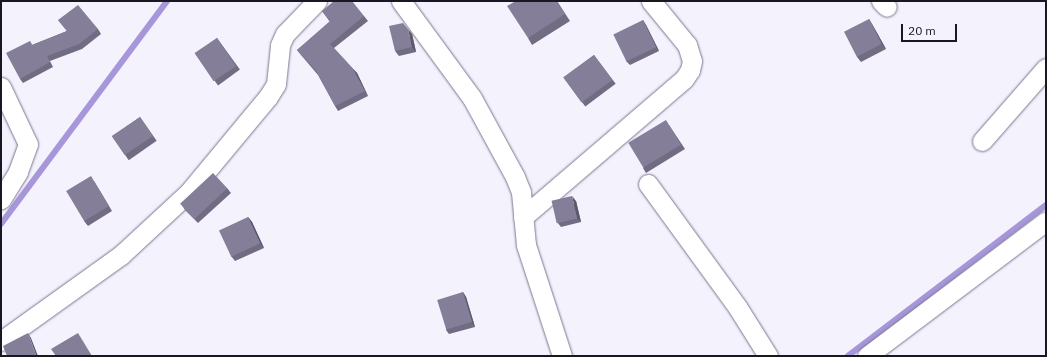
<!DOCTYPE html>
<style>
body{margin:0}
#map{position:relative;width:1047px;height:357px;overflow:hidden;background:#f4f2fd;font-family:"IBM Plex Sans",sans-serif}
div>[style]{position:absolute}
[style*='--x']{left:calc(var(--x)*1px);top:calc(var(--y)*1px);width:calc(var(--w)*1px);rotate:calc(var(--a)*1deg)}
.stream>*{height:5.5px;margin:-2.75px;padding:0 2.75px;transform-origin:2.75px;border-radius:2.75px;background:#a796d9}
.roads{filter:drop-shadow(0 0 1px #7b768f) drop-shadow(0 0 1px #7b768f)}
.street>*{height:19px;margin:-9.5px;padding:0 9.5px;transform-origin:9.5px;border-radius:9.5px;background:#fff}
.wall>*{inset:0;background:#726c83;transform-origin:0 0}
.shaded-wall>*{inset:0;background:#5c586a}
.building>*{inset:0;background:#847e98;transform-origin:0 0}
span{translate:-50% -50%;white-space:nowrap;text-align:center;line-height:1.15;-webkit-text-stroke:3px #f4f2fd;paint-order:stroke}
.frame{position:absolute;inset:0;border:2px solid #191721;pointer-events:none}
.scale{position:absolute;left:901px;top:24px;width:56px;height:18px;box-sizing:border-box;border:2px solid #191721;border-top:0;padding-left:5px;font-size:12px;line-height:14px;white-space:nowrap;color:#191721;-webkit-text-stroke:3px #f4f2fd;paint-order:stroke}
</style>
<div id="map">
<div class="stream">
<div style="--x:1;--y:224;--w:278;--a:-53.3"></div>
<div style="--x:848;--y:356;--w:249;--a:-37.3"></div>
</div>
<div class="roads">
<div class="street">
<div style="--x:401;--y:1;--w:120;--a:53.8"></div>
<div style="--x:472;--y:98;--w:90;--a:61.4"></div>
<div style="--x:515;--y:177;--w:16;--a:68"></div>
<div style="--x:521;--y:192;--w:53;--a:84.6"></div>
<div style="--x:526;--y:245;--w:117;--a:72"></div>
<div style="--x:881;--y:1;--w:8;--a:45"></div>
<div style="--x:1;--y:87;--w:63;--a:64.7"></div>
<div style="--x:28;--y:144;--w:30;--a:110"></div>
<div style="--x:18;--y:172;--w:32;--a:122"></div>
<div style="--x:982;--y:141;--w:97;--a:-48.8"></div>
<div style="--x:648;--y:184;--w:153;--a:54"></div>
<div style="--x:738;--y:308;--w:57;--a:58"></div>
<div style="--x:523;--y:217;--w:212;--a:-40.6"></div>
<div style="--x:684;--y:79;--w:11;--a:-56"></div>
<div style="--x:690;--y:70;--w:9;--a:-77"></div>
<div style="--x:692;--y:61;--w:17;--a:-107"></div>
<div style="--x:687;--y:45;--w:57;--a:-129.3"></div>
<div style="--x:1;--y:341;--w:148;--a:-35.6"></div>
<div style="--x:121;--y:255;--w:93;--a:-42.8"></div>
<div style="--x:189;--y:192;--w:124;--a:-50.3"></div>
<div style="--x:268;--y:97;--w:15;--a:-58"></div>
<div style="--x:276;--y:84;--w:39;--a:-84"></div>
<div style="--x:280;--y:45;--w:12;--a:-66"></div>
<div style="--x:285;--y:34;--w:46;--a:-45.9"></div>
<div style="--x:867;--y:356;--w:224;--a:-37"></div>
</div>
</div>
<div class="wall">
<div style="clip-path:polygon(557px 1px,570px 21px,532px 45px,528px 38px)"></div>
<div style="clip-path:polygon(322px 11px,364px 16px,368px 21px,334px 48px,357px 73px,368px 96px,338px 111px,335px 106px,318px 75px,301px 55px,297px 50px,330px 22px)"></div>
<div style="clip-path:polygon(869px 19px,872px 24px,886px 49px,861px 62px,857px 57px)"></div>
<div style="clip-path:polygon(58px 20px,98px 29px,101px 34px,82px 49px,50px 61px,53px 67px,23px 83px,20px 79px,30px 41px,32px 45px,67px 31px)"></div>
<div style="clip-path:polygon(643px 20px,646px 25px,659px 51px,630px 65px,626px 61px)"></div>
<div style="clip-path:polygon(412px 34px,416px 52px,399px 56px,395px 51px)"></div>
<div style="left:217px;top:38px;width:39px;height:27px;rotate:54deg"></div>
<div style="left:594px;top:55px;width:36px;height:38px;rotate:53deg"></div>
<div style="left:140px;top:117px;width:29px;height:34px;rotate:55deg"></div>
<div style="clip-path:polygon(669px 125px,685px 149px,646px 173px,643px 168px)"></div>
<div style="clip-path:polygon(94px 181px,112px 211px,88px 226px,84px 221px)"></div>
<div style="clip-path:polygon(227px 188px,231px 193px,198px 223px,185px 210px,182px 205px)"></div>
<div style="clip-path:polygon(576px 201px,581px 222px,561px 227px,557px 222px)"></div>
<div style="clip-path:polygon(248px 217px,252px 222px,264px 248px,235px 261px,231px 256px)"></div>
<div style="clip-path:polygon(463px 292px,466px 297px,475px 327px,449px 334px,446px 330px)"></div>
</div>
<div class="shaded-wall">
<div style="clip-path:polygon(869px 19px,872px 24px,886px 49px,882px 44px)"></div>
<div style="clip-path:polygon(643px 20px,646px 25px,659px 51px,656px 47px)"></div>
<div style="clip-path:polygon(408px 29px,412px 34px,416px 52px,412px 47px)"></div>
<div style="clip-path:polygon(353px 69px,357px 73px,368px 96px,365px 91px)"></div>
<div style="clip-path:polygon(572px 196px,576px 201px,581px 222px,577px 218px)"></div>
<div style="clip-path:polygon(248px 217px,252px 222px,264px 248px,260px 243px)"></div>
<div style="clip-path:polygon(463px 292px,466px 297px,475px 327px,472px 322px)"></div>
<div style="clip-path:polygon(28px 333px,31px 338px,38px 356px,37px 356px,36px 355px)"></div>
</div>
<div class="building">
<div style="clip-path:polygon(334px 1px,352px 1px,364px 16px,330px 44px,353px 69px,365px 91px,335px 106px,317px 72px,297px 50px,330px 21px,322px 11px)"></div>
<div style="clip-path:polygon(516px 1px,556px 1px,565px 14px,528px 38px,507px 6px)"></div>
<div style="clip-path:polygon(78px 5px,98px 29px,79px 44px,47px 56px,50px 62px,20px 79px,6px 53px,30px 41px,32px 45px,67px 31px,58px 20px)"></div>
<div style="left:869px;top:19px;width:28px;height:28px;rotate:63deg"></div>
<div style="left:643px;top:20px;width:30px;height:33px;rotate:64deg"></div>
<div style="clip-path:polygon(403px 23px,408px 29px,412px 47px,395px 51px,389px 26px)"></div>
<div style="left:217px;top:38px;width:34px;height:27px;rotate:56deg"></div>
<div style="left:594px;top:55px;width:31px;height:38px;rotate:54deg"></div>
<div style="left:140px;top:117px;width:23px;height:34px;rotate:56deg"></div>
<div style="left:666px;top:120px;width:29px;height:44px;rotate:59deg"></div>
<div style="left:213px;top:173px;width:21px;height:45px;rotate:47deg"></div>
<div style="left:91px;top:176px;width:35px;height:29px;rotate:59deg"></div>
<div style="left:572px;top:196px;width:23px;height:21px;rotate:77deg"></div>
<div style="left:248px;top:217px;width:29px;height:32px;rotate:65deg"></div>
<div style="left:463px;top:292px;width:31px;height:27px;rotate:73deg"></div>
<div style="clip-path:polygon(28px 333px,36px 355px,33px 356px,7px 356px,3px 346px)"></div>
<div style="clip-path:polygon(78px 333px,92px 356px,56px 356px,51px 349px)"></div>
</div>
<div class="frame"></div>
<div class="scale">20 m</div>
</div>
